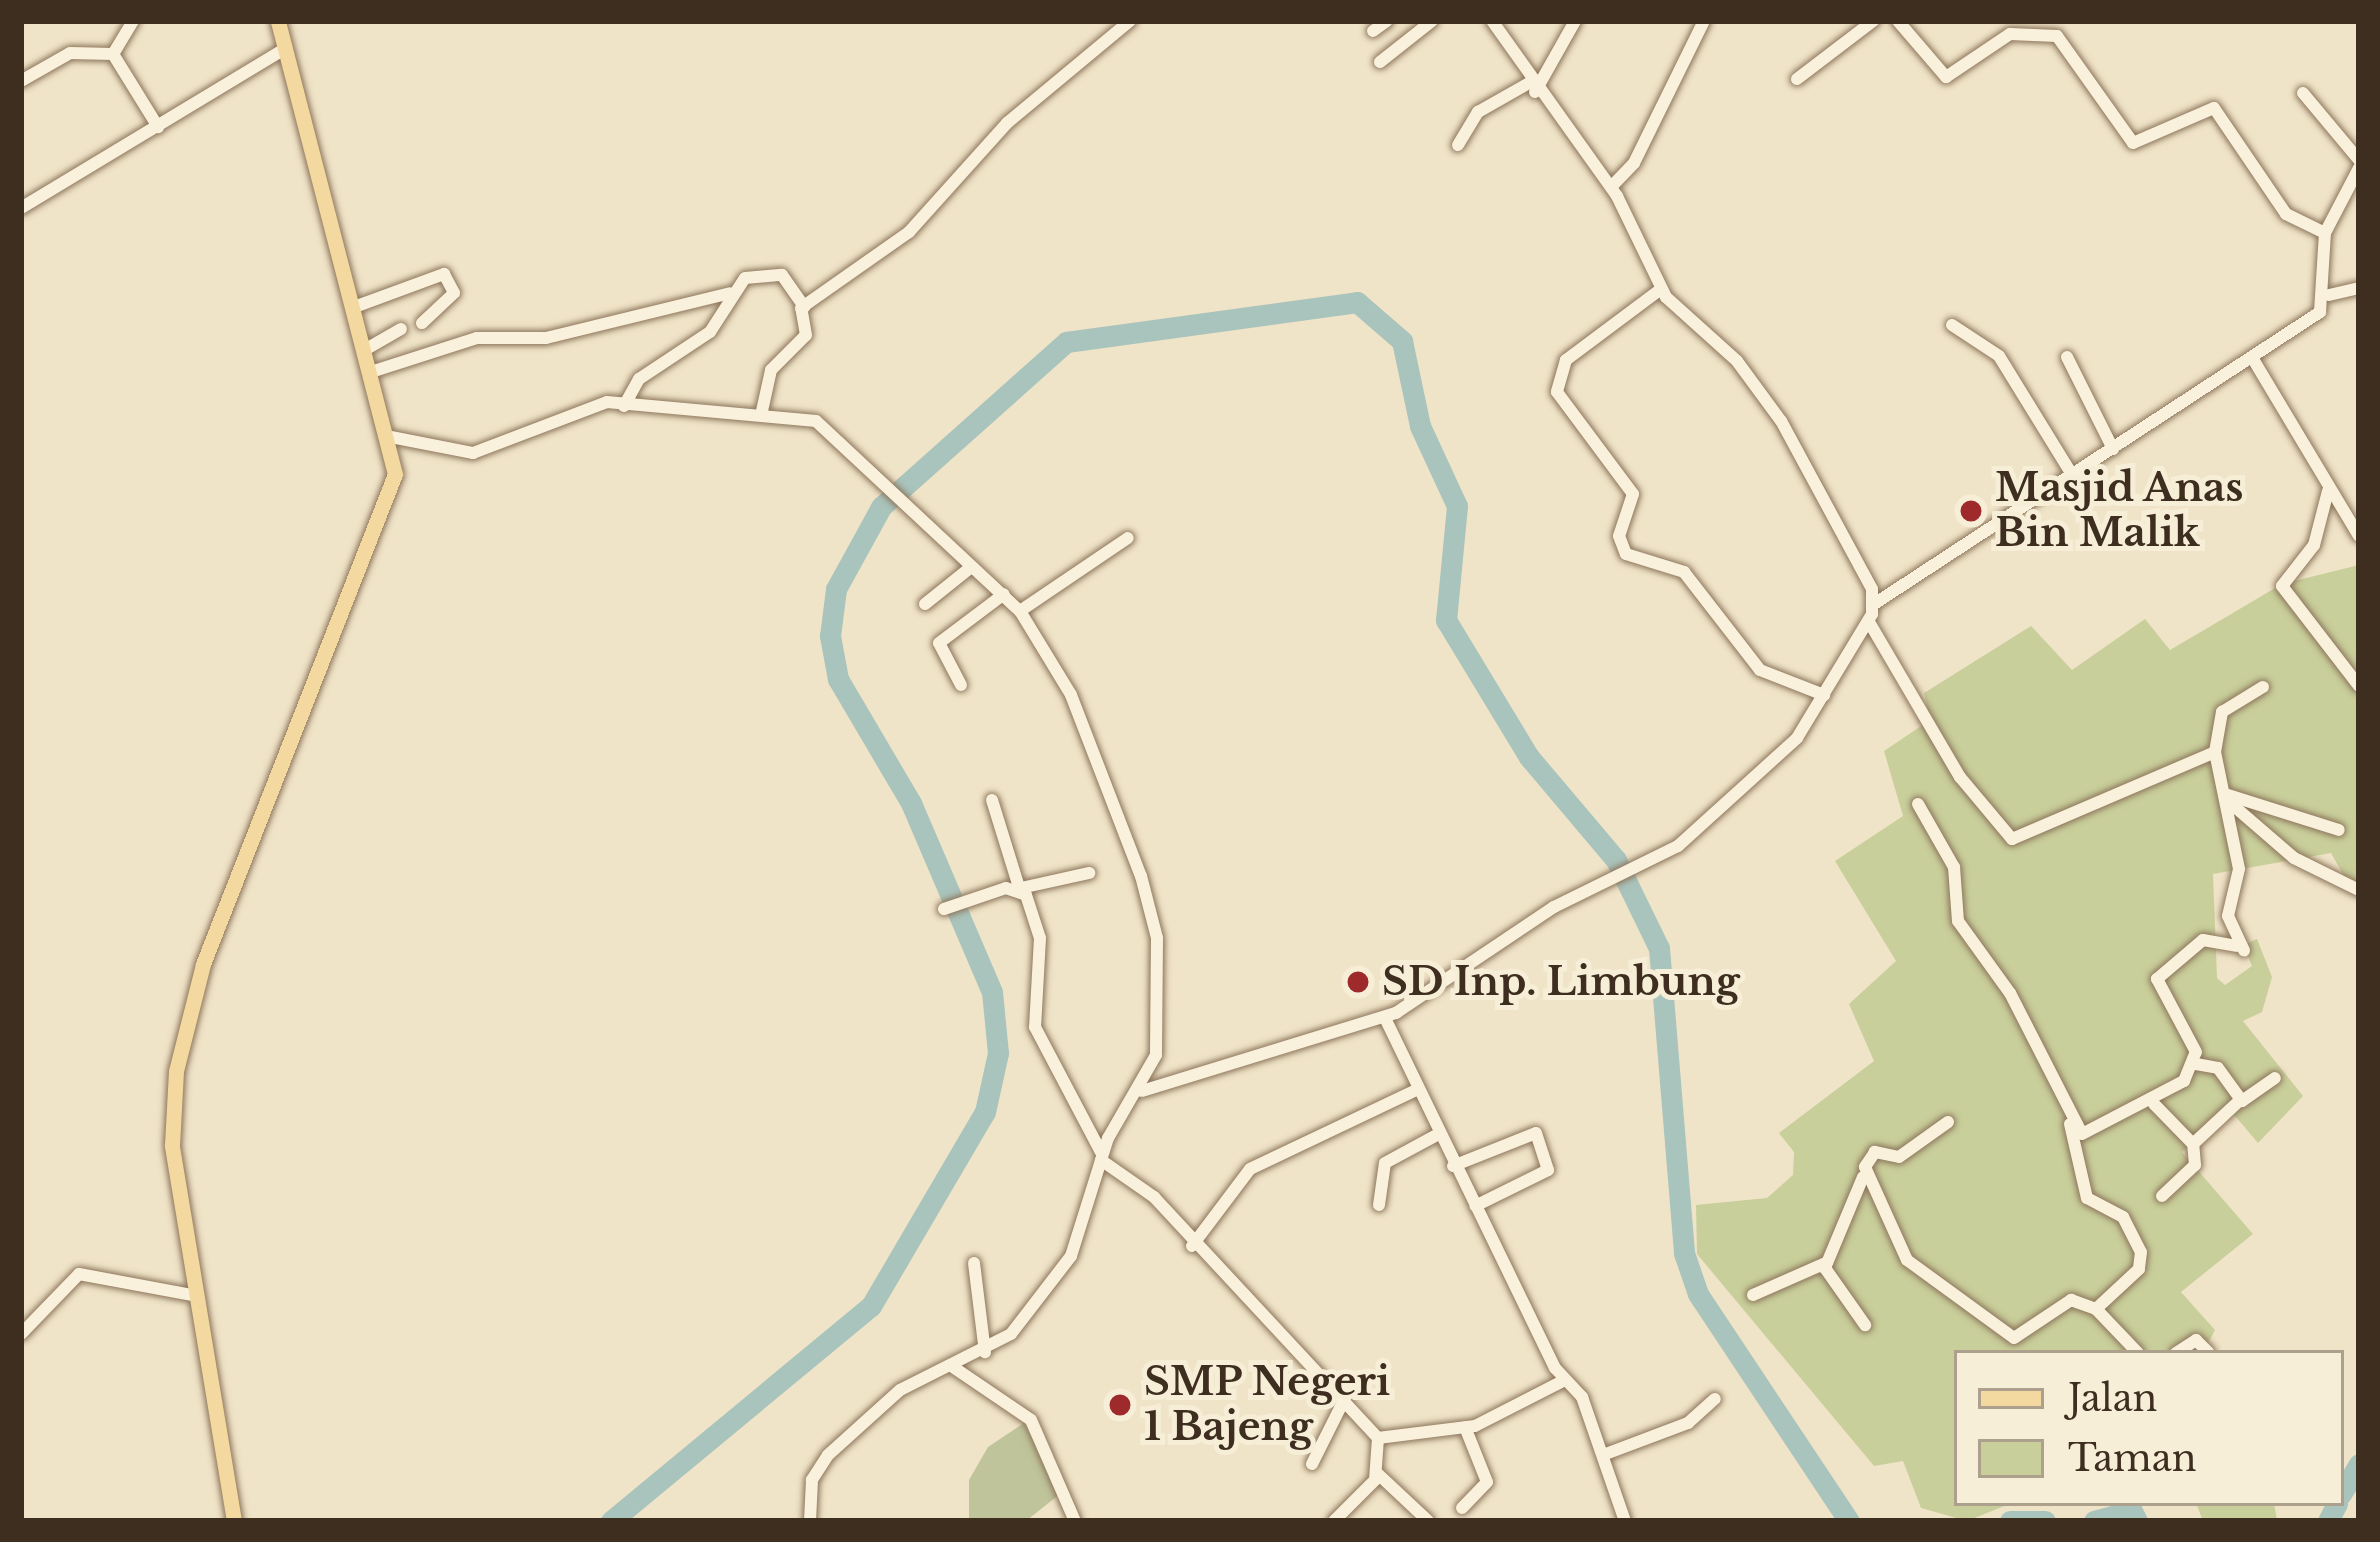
<!DOCTYPE html>
<style>
body{margin:0}
#map{position:relative;width:2380px;height:1542px;overflow:hidden;background:#f0e4c8;font-family:"Libre Baskerville",serif}
div>[style]{position:absolute}
[style*='--x']{left:calc(var(--x)*1px);top:calc(var(--y)*1px);width:calc(var(--w)*1px);rotate:calc(var(--a)*1deg)}
.green>*{inset:0;background:#c9cf9b}
.cemetery>*{inset:0;background:#bfc49a}
.river>*{height:21px;margin:-10.5px;padding:0 10.5px;transform-origin:10.5px;border-radius:10.5px;background:#a9c4bc}
.roads{filter:drop-shadow(0 0 3px #8d765c) drop-shadow(0 0 3px #8d765c)}
.minor>*{height:12px;margin:-6px;padding:0 6px;transform-origin:6px;border-radius:6px;background:#faf1dc}
.major>*{height:15px;margin:-7.5px;padding:0 7.5px;transform-origin:7.5px;border-radius:7.5px;background:#f3d9a0}
.dots>*{width:33px;height:33px;translate:-50% -50%;box-sizing:border-box;border:6px solid #f7eed8;border-radius:50%}
span{translate:-50% -50%;white-space:nowrap;text-align:center;line-height:1.15;-webkit-text-stroke:10px #f7eed8;paint-order:stroke}
.poi-label{font-size:39px;color:#3d2e20;font-weight:700}
.left{translate:0 -50%;text-align:left}
.frame{position:absolute;inset:0;border:24px solid #3d2e20;pointer-events:none}
.legend{position:absolute;left:1954px;top:1350px;width:390px;height:156px;box-sizing:border-box;background:#f7eed8;border:3px solid #ada18e;margin:0;padding:15px 21px;list-style:none;font-size:36px;color:#3d2e20}
.legend li{display:flex;align-items:center;gap:24px;height:60px}
.legend b{width:60px;border:3px solid #ada18e}
</style>
<div id="map">
<div class="green">
<div style="clip-path:polygon(2359px 565px,2359px 902px,2331px 853px,2213px 874px,2217px 978px,2225px 985px,2252px 966px,2243px 945px,2257px 939px,2272px 977px,2262px 1012px,2243px 1021px,2303px 1096px,2258px 1143px,2230px 1110px,2182px 1152px,2253px 1234px,2181px 1292px,2215px 1330px,2203px 1353px,1957px 1353px,1957px 1503px,2012px 1503px,1967px 1521px,1921px 1508px,1903px 1461px,1874px 1466px,1697px 1254px,1696px 1205px,1767px 1198px,1793px 1175px,1794px 1152px,1779px 1133px,1874px 1061px,1849px 1004px,1896px 961px,1835px 861px,1903px 816px,1884px 751px,1930px 720px,1924px 693px,2031px 626px,2072px 670px,2145px 619px,2170px 650px,2282px 584px)"></div>
<div style="clip-path:polygon(2196px 1503px,2274px 1503px,2277px 1520px,2203px 1521px)"></div>
</div>
<div class="cemetery">
<div style="clip-path:polygon(1024px 1423px,1061px 1493px,1026px 1521px,969px 1521px,969px 1480px,988px 1447px)"></div>
</div>
<div class="river">
<div style="--x:2341;--y:1494;--w:35;--a:-59"></div>
<div style="--x:611;--y:1521;--w:337;--a:-39.6"></div>
<div style="--x:871;--y:1306;--w:225;--a:-59.6"></div>
<div style="--x:985;--y:1112;--w:60;--a:-77.6"></div>
<div style="--x:998;--y:1053;--w:61;--a:-95.6"></div>
<div style="--x:992;--y:992;--w:206;--a:-113.2"></div>
<div style="--x:911;--y:803;--w:144;--a:-120.5"></div>
<div style="--x:838;--y:679;--w:44;--a:-100.5"></div>
<div style="--x:830;--y:636;--w:47;--a:-82.7"></div>
<div style="--x:836;--y:589;--w:94;--a:-61.2"></div>
<div style="--x:881;--y:507;--w:248;--a:-41.7"></div>
<div style="--x:1066;--y:342;--w:294;--a:-7.8"></div>
<div style="--x:1357;--y:302;--w:60;--a:40.9"></div>
<div style="--x:1402;--y:341;--w:87;--a:78"></div>
<div style="--x:1420;--y:426;--w:88;--a:65.2"></div>
<div style="--x:1457;--y:506;--w:115;--a:95.5"></div>
<div style="--x:1446;--y:620;--w:160;--a:58.8"></div>
<div style="--x:1529;--y:757;--w:135;--a:49.8"></div>
<div style="--x:1616;--y:860;--w:98;--a:64"></div>
<div style="--x:1659;--y:948;--w:306;--a:85.3"></div>
<div style="--x:1684;--y:1253;--w:43;--a:71.1"></div>
<div style="--x:1698;--y:1294;--w:273;--a:56.4"></div>
<div style="--x:2010;--y:1521;--w:35;--a:0"></div>
<div style="--x:2094;--y:1521;--w:39;--a:-15"></div>
<div style="--x:2132;--y:1511;--w:11;--a:63"></div>
<div style="--x:2328;--y:1521;--w:20;--a:-63"></div>
</div>
<div class="roads">
<div class="minor">
<div style="--x:133;--y:21;--w:39;--a:121"></div>
<div style="--x:113;--y:54;--w:86;--a:58.3"></div>
<div style="--x:1898;--y:21;--w:74;--a:49.4"></div>
<div style="--x:1946;--y:77;--w:77;--a:-33.9"></div>
<div style="--x:2010;--y:34;--w:47;--a:2.4"></div>
<div style="--x:2057;--y:36;--w:131;--a:54.6"></div>
<div style="--x:2133;--y:143;--w:88;--a:-23.4"></div>
<div style="--x:2214;--y:108;--w:128;--a:55.8"></div>
<div style="--x:2286;--y:214;--w:43;--a:26"></div>
<div style="--x:1373;--y:31;--w:17;--a:-36"></div>
<div style="--x:1380;--y:62;--w:66;--a:-38.3"></div>
<div style="--x:1797;--y:79;--w:96;--a:-37.3"></div>
<div style="--x:21;--y:81;--w:56;--a:-29.7"></div>
<div style="--x:70;--y:53;--w:43;--a:1.3"></div>
<div style="--x:1535;--y:92;--w:81;--a:-60.6"></div>
<div style="--x:2303;--y:93;--w:87;--a:50.1"></div>
<div style="--x:1458;--y:145;--w:39;--a:-59"></div>
<div style="--x:1478;--y:112;--w:59;--a:-29.6"></div>
<div style="--x:1611;--y:187;--w:33;--a:-46"></div>
<div style="--x:1634;--y:163;--w:158;--a:-63.8"></div>
<div style="--x:21;--y:208;--w:308;--a:-31.1"></div>
<div style="--x:1661;--y:289;--w:119;--a:143.2"></div>
<div style="--x:1566;--y:360;--w:33;--a:106"></div>
<div style="--x:1557;--y:392;--w:127;--a:53.3"></div>
<div style="--x:1633;--y:494;--w:44;--a:108.4"></div>
<div style="--x:1619;--y:536;--w:19;--a:69"></div>
<div style="--x:1626;--y:554;--w:61;--a:17.2"></div>
<div style="--x:1684;--y:572;--w:124;--a:52.2"></div>
<div style="--x:1760;--y:670;--w:69;--a:21.3"></div>
<div style="--x:2329;--y:295;--w:31;--a:-13"></div>
<div style="--x:357;--y:306;--w:93;--a:-20.2"></div>
<div style="--x:444;--y:274;--w:21;--a:62"></div>
<div style="--x:454;--y:293;--w:44;--a:136.8"></div>
<div style="--x:1952;--y:325;--w:56;--a:33.4"></div>
<div style="--x:1999;--y:356;--w:137;--a:58.4"></div>
<div style="--x:368;--y:348;--w:38;--a:-30"></div>
<div style="--x:2067;--y:357;--w:103;--a:63.4"></div>
<div style="--x:2253;--y:359;--w:206;--a:59.1"></div>
<div style="--x:374;--y:371;--w:108;--a:-17.8"></div>
<div style="--x:477;--y:338;--w:69;--a:0"></div>
<div style="--x:546;--y:338;--w:189;--a:-13.7"></div>
<div style="--x:624;--y:406;--w:31;--a:-61"></div>
<div style="--x:639;--y:379;--w:85;--a:-33.5"></div>
<div style="--x:710;--y:332;--w:64;--a:-57.1"></div>
<div style="--x:745;--y:278;--w:37;--a:-5"></div>
<div style="--x:782;--y:275;--w:39;--a:55"></div>
<div style="--x:762;--y:411;--w:42;--a:-77.6"></div>
<div style="--x:771;--y:370;--w:49;--a:-45"></div>
<div style="--x:806;--y:335;--w:27;--a:-100"></div>
<div style="--x:801;--y:308;--w:132;--a:-35.1"></div>
<div style="--x:909;--y:232;--w:147;--a:-48"></div>
<div style="--x:1007;--y:123;--w:160;--a:-39.7"></div>
<div style="--x:391;--y:437;--w:84;--a:11"></div>
<div style="--x:473;--y:453;--w:143;--a:-20.8"></div>
<div style="--x:607;--y:402;--w:210;--a:5.2"></div>
<div style="--x:816;--y:421;--w:279;--a:43"></div>
<div style="--x:1020;--y:611;--w:98;--a:58.7"></div>
<div style="--x:1071;--y:695;--w:194;--a:68.9"></div>
<div style="--x:1141;--y:876;--w:64;--a:75.5"></div>
<div style="--x:1157;--y:938;--w:117;--a:90.5"></div>
<div style="--x:1156;--y:1055;--w:96;--a:120"></div>
<div style="--x:1108;--y:1138;--w:124;--a:107.4"></div>
<div style="--x:1071;--y:1256;--w:98;--a:127.6"></div>
<div style="--x:1011;--y:1334;--w:124;--a:153.2"></div>
<div style="--x:900;--y:1390;--w:97;--a:137.9"></div>
<div style="--x:828;--y:1455;--w:30;--a:123"></div>
<div style="--x:812;--y:1480;--w:41;--a:92.8"></div>
<div style="--x:2328;--y:491;--w:56;--a:104.5"></div>
<div style="--x:2314;--y:545;--w:52;--a:128"></div>
<div style="--x:2282;--y:586;--w:126;--a:52.4"></div>
<div style="--x:925;--y:604;--w:58;--a:-38.7"></div>
<div style="--x:1874;--y:604;--w:533;--a:-33.21"></div>
<div style="--x:2320;--y:312;--w:79;--a:-86.4"></div>
<div style="--x:2325;--y:233;--w:73;--a:-62.4"></div>
<div style="--x:1020;--y:611;--w:130;--a:-34.1"></div>
<div style="--x:1869;--y:622;--w:180;--a:59.6"></div>
<div style="--x:1960;--y:777;--w:81;--a:50"></div>
<div style="--x:2012;--y:839;--w:221;--a:-23.2"></div>
<div style="--x:2215;--y:752;--w:41;--a:-80.1"></div>
<div style="--x:2222;--y:712;--w:48;--a:-31.4"></div>
<div style="--x:961;--y:685;--w:47;--a:-117.6"></div>
<div style="--x:939;--y:643;--w:81;--a:-37"></div>
<div style="--x:2215;--y:752;--w:119;--a:78.4"></div>
<div style="--x:2239;--y:869;--w:48;--a:103.2"></div>
<div style="--x:2228;--y:916;--w:38;--a:65"></div>
<div style="--x:2228;--y:795;--w:116;--a:17.5"></div>
<div style="--x:992;--y:800;--w:91;--a:72.8"></div>
<div style="--x:2228;--y:801;--w:87;--a:40.8"></div>
<div style="--x:2294;--y:858;--w:72;--a:26.2"></div>
<div style="--x:1918;--y:804;--w:73;--a:60.3"></div>
<div style="--x:1954;--y:867;--w:54;--a:85.8"></div>
<div style="--x:1958;--y:921;--w:89;--a:54.2"></div>
<div style="--x:2010;--y:993;--w:158;--a:62.9"></div>
<div style="--x:2082;--y:1134;--w:115;--a:-27.5"></div>
<div style="--x:2184;--y:1081;--w:31;--a:-68"></div>
<div style="--x:2196;--y:1052;--w:83;--a:-118.1"></div>
<div style="--x:2157;--y:979;--w:60;--a:-40.3"></div>
<div style="--x:2203;--y:940;--w:34;--a:10"></div>
<div style="--x:1021;--y:888;--w:70;--a:-12.4"></div>
<div style="--x:944;--y:909;--w:65;--a:-18.7"></div>
<div style="--x:1006;--y:888;--w:21;--a:19"></div>
<div style="--x:1026;--y:895;--w:45;--a:72"></div>
<div style="--x:1040;--y:938;--w:89;--a:93.2"></div>
<div style="--x:1035;--y:1027;--w:144;--a:62.2"></div>
<div style="--x:1385;--y:1018;--w:389;--a:64.1"></div>
<div style="--x:1555;--y:1368;--w:40;--a:47"></div>
<div style="--x:1582;--y:1397;--w:131;--a:70.9"></div>
<div style="--x:2196;--y:1064;--w:22;--a:10"></div>
<div style="--x:2218;--y:1068;--w:41;--a:54"></div>
<div style="--x:2242;--y:1101;--w:40;--a:-34.9"></div>
<div style="--x:1142;--y:1091;--w:266;--a:-17.1"></div>
<div style="--x:1396;--y:1013;--w:190;--a:-33.9"></div>
<div style="--x:1554;--y:907;--w:138;--a:-26.2"></div>
<div style="--x:1678;--y:846;--w:161;--a:-42.2"></div>
<div style="--x:1797;--y:738;--w:145;--a:-58.8"></div>
<div style="--x:1872;--y:614;--w:25;--a:-90"></div>
<div style="--x:1872;--y:589;--w:191;--a:-118.4"></div>
<div style="--x:1781;--y:421;--w:74;--a:-126.3"></div>
<div style="--x:1737;--y:361;--w:96;--a:-138"></div>
<div style="--x:1666;--y:297;--w:112;--a:-115.9"></div>
<div style="--x:1617;--y:196;--w:215;--a:-125.5"></div>
<div style="--x:2154;--y:1104;--w:56;--a:45.7"></div>
<div style="--x:1948;--y:1122;--w:60;--a:144.5"></div>
<div style="--x:1899;--y:1157;--w:25;--a:-168"></div>
<div style="--x:1875;--y:1152;--w:18;--a:124"></div>
<div style="--x:1865;--y:1167;--w:102;--a:65.7"></div>
<div style="--x:1907;--y:1260;--w:132;--a:36.1"></div>
<div style="--x:2014;--y:1338;--w:69;--a:-33.7"></div>
<div style="--x:2071;--y:1300;--w:27;--a:20"></div>
<div style="--x:2070;--y:1124;--w:76;--a:77.1"></div>
<div style="--x:2087;--y:1198;--w:41;--a:27.8"></div>
<div style="--x:2123;--y:1217;--w:39;--a:63"></div>
<div style="--x:2141;--y:1252;--w:17;--a:97"></div>
<div style="--x:2139;--y:1269;--w:59;--a:137.1"></div>
<div style="--x:2096;--y:1309;--w:61;--a:46.3"></div>
<div style="--x:1101;--y:1160;--w:65;--a:34.9"></div>
<div style="--x:1154;--y:1197;--w:329;--a:47.1"></div>
<div style="--x:1378;--y:1438;--w:42;--a:94.1"></div>
<div style="--x:1375;--y:1480;--w:58;--a:135"></div>
<div style="--x:1453;--y:1166;--w:89;--a:-21.7"></div>
<div style="--x:1536;--y:1133;--w:39;--a:72"></div>
<div style="--x:1548;--y:1170;--w:81;--a:153.7"></div>
<div style="--x:1863;--y:1177;--w:99;--a:112.7"></div>
<div style="--x:1825;--y:1268;--w:70;--a:54.9"></div>
<div style="--x:2162;--y:1196;--w:45;--a:-43.2"></div>
<div style="--x:2195;--y:1165;--w:21;--a:-95"></div>
<div style="--x:2193;--y:1144;--w:64;--a:-43.1"></div>
<div style="--x:1379;--y:1205;--w:42;--a:-81.9"></div>
<div style="--x:1385;--y:1163;--w:57;--a:-28.4"></div>
<div style="--x:1192;--y:1246;--w:96;--a:-53"></div>
<div style="--x:1250;--y:1169;--w:182;--a:-25.4"></div>
<div style="--x:974;--y:1263;--w:90;--a:83"></div>
<div style="--x:1753;--y:1295;--w:80;--a:-23.7"></div>
<div style="--x:21;--y:1334;--w:83;--a:-46"></div>
<div style="--x:79;--y:1274;--w:121;--a:10.5"></div>
<div style="--x:2176;--y:1353;--w:24;--a:-33"></div>
<div style="--x:2196;--y:1340;--w:18;--a:45"></div>
<div style="--x:953;--y:1367;--w:94;--a:34.2"></div>
<div style="--x:1031;--y:1420;--w:110;--a:66.5"></div>
<div style="--x:1378;--y:1438;--w:98;--a:-7.1"></div>
<div style="--x:1475;--y:1426;--w:99;--a:-27.1"></div>
<div style="--x:1603;--y:1455;--w:91;--a:-20.6"></div>
<div style="--x:1688;--y:1423;--w:36;--a:-42"></div>
<div style="--x:1312;--y:1464;--w:74;--a:-63.4"></div>
<div style="--x:1378;--y:1474;--w:69;--a:43.2"></div>
<div style="--x:1462;--y:1508;--w:36;--a:-46"></div>
<div style="--x:1487;--y:1482;--w:59;--a:-111.8"></div>
</div>
<div class="major">
<div style="--x:234;--y:1521;--w:381;--a:-99.4"></div>
<div style="--x:172;--y:1145;--w:74;--a:-86.9"></div>
<div style="--x:176;--y:1071;--w:110;--a:-75.8"></div>
<div style="--x:203;--y:964;--w:526;--a:-68.6"></div>
<div style="--x:395;--y:474;--w:468;--a:-104.5"></div>
</div>
</div>
<div class="dots">
<div style="left:1971px;top:511px;background:#9e2a2b"></div>
<div style="left:1358px;top:982px;background:#9e2a2b"></div>
<div style="left:1120px;top:1405px;background:#9e2a2b"></div>
</div>
<div class="poi-label">
<span class="left" style="left:1995px;top:511px">Masjid Anas<br>Bin Malik</span>
<span class="left" style="left:1382px;top:982px">SD Inp. Limbung</span>
<span class="left" style="left:1144px;top:1405px">SMP Negeri<br>1 Bajeng</span>
</div>
<div class="frame"></div>
<ul class="legend">
<li><b style="height:15px;background:#f3d9a0"></b>Jalan</li>
<li><b style="height:33px;background:#c9cf9b"></b>Taman</li>
</ul>
</div>
